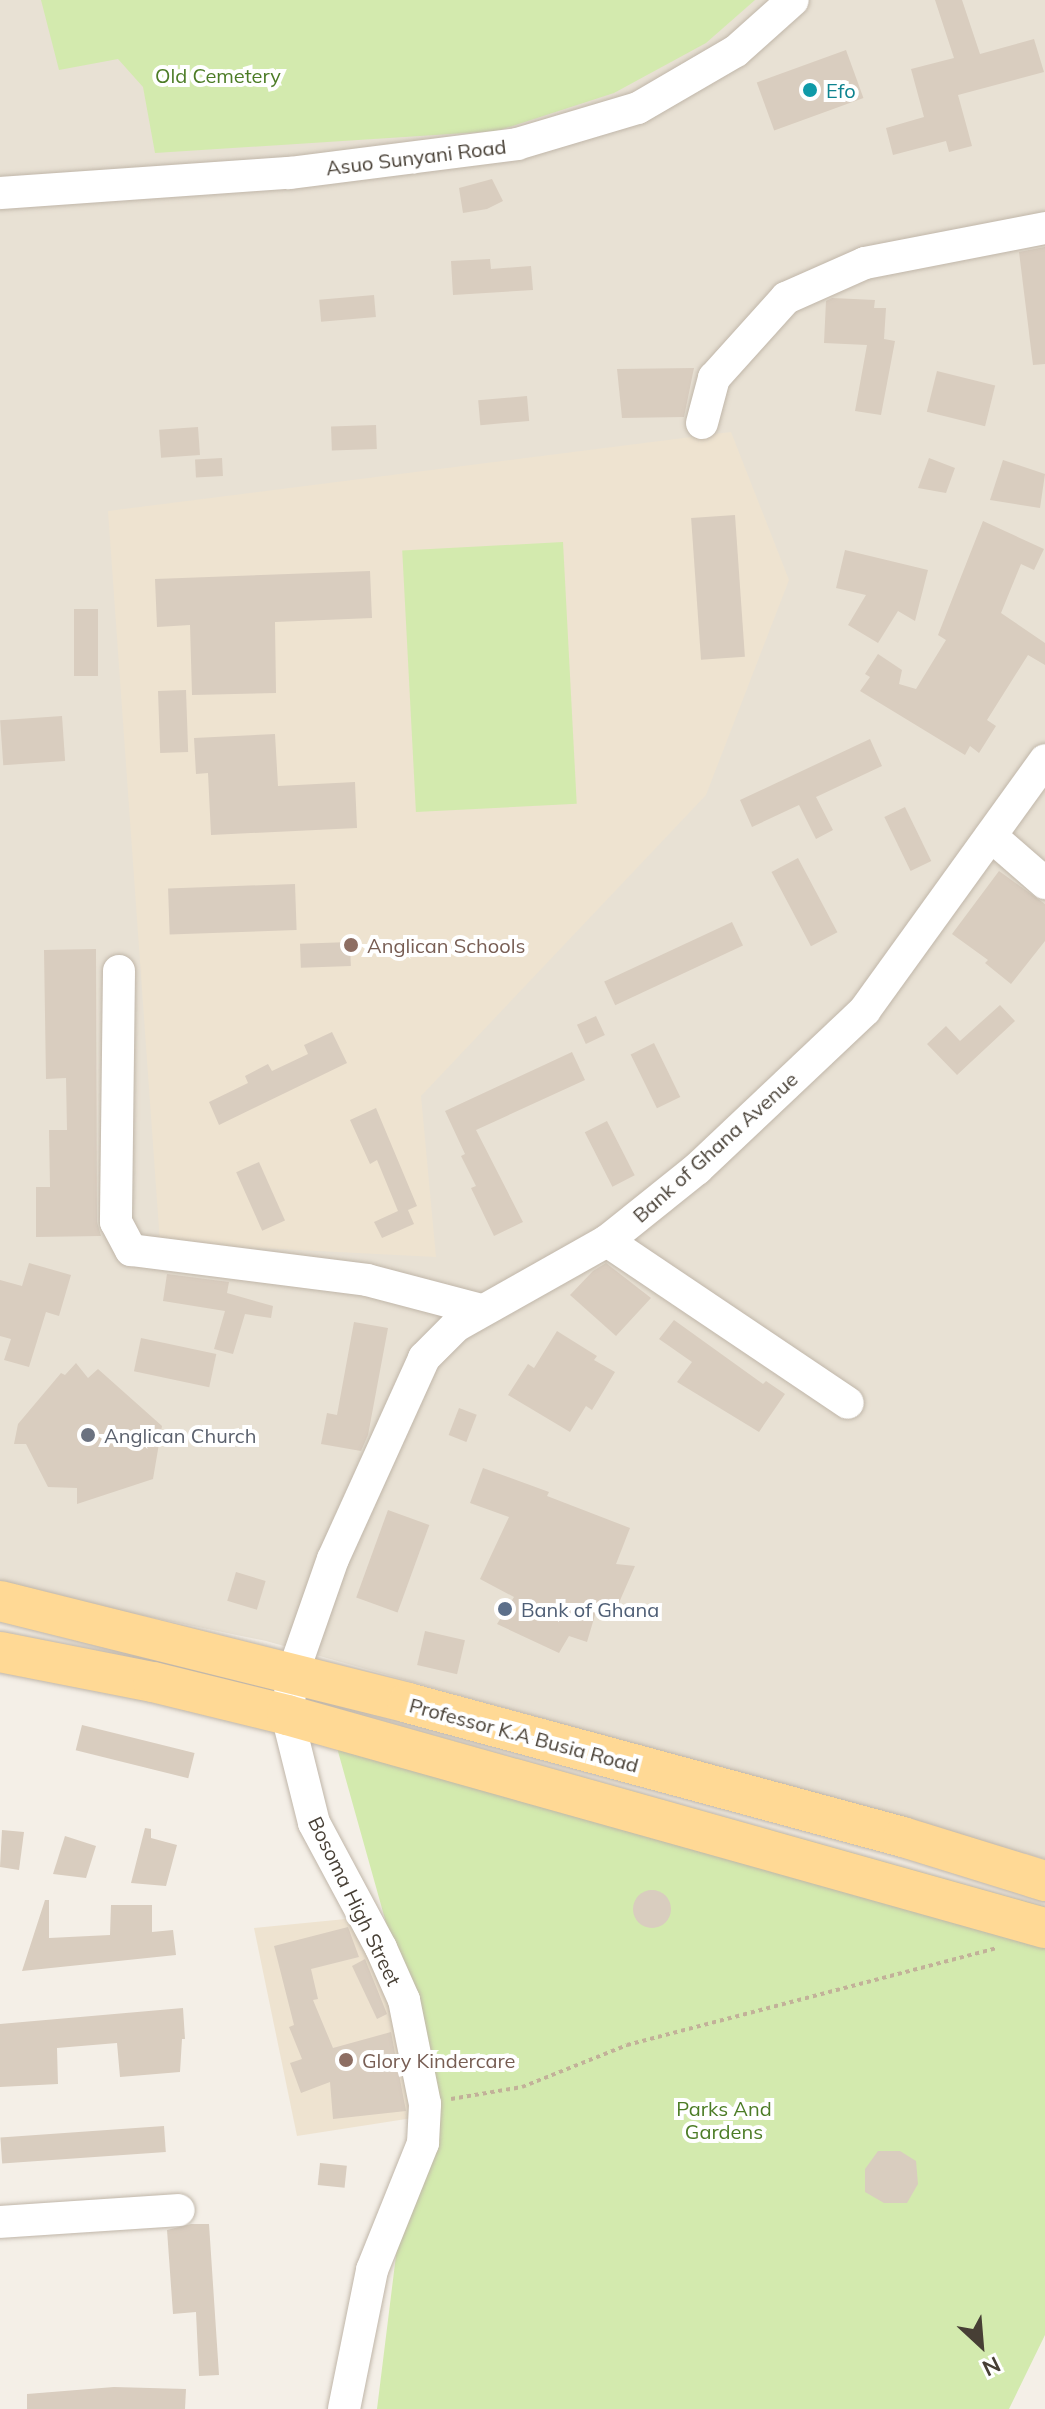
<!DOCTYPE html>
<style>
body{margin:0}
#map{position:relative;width:1045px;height:2409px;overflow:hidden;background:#f4efe7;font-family:Mulish,sans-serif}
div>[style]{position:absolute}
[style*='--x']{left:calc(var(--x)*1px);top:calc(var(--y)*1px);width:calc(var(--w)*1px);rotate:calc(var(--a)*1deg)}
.residential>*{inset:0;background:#e8e1d4}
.education>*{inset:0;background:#eee3d0}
.green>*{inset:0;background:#d3eaae;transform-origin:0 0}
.building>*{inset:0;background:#d9cdbf;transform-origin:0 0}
.round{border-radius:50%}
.path>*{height:4px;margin-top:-2px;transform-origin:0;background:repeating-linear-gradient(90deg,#c2b199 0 4px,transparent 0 8px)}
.roads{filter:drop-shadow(0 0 2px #c0b6a9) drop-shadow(0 0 2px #c0b6a9)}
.minor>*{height:32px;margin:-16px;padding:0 16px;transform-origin:16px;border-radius:16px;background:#fff}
.major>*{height:40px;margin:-20px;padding:0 20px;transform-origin:20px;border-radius:20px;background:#ffd995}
.dots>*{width:22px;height:22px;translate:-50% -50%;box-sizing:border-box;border:4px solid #fff;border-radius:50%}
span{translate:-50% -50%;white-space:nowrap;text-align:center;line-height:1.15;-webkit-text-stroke:8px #fff;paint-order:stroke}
.park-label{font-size:20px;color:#4c7c26}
.culture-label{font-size:20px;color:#0d838f}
.left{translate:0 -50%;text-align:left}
.street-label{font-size:20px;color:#473f35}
.education-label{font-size:20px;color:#785e54}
.worship-label{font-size:20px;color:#5b616d}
.service-label{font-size:20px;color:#4e5e75}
.north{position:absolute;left:941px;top:2305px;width:80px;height:80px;-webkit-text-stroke:6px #fff;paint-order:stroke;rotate:154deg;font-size:22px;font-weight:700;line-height:32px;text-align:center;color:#473f35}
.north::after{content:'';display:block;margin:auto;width:28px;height:36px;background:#473f35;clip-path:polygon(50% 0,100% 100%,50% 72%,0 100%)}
</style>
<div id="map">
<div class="residential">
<div style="clip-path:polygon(0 0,1045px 0,1045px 1859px,266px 1641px,0 1586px)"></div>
</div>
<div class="education">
<div style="clip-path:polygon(731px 432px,789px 580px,706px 795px,421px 1096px,436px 1257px,160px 1243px,108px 511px)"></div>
<div style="clip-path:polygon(356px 1918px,403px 2003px,419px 2117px,297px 2136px,254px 1928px)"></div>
</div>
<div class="green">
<div style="clip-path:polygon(41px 0,755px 0,706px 43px,614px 93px,497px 131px,155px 153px,143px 87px,118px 59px,59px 70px)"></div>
<div style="left:563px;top:542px;width:262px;height:161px;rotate:87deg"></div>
<div style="clip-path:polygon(325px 1705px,1045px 1907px,1045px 2335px,1009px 2409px,377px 2409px,402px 2207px,432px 2109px,411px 2012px)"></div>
</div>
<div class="building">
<div style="clip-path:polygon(935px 0,962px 0,980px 54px,1034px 39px,1044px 72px,958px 95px,972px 146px,949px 152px,946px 141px,893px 155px,886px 128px,924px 117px,911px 69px,954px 58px)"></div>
<div style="left:846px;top:50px;width:51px;height:95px;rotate:70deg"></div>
<div style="clip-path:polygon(492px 179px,503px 201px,487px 209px,463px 213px,459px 188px)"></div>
<div style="clip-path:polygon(1045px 247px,1045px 364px,1033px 365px,1019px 252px)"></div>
<div style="clip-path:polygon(490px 259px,491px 269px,531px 266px,533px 290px,453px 295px,451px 261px)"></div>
<div style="left:374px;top:295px;width:22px;height:55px;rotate:85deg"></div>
<div style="clip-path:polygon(832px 298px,875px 300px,874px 308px,886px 308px,884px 339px,895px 341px,881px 415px,855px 411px,867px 345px,824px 343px,826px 301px)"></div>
<div style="clip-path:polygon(694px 368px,684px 417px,622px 418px,617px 369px)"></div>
<div style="left:937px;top:371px;width:60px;height:42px;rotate:14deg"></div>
<div style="left:527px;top:396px;width:25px;height:49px;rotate:85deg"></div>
<div style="left:376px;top:425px;width:24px;height:45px;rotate:88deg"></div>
<div style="left:198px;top:427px;width:28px;height:39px;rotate:86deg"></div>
<div style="left:222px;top:458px;width:18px;height:27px;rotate:87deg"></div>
<div style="clip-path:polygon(929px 458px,955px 468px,946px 493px,918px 488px)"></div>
<div style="clip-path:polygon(1003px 460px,1045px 474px,1040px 508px,990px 500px)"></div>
<div style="left:735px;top:515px;width:142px;height:44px;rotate:86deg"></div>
<div style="clip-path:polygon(983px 521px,1044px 549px,1034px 570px,1021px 564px,1001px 613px,1045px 643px,1045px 665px,1028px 655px,987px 720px,996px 726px,979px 753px,970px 746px,965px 755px,860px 691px,870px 677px,865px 674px,878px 654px,902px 670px,899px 684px,916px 689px,946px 640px,938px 635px)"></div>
<div style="clip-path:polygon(845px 550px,928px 570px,915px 621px,898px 611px,878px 643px,848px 625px,866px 595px,836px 588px)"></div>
<div style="clip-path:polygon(370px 571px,372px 618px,275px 622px,276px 693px,192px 695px,190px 625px,157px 627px,155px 579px)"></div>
<div style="left:74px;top:609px;width:24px;height:67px"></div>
<div style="left:186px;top:690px;width:62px;height:28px;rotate:88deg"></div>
<div style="left:62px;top:716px;width:45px;height:62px;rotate:86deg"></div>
<div style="clip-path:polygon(275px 734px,278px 786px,355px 782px,357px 828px,211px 835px,208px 773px,196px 774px,194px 738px)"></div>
<div style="clip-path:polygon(870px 739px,882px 766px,816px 797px,833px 830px,816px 839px,799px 805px,752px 827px,740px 800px)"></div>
<div style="left:905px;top:807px;width:60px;height:23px;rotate:64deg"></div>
<div style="left:798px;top:858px;width:84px;height:30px;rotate:62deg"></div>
<div style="clip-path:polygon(999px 871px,1045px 904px,1045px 941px,1011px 984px,985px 963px,988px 960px,952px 934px)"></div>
<div style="left:295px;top:884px;width:46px;height:127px;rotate:88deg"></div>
<div style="left:732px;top:922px;width:26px;height:141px;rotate:65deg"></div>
<div style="left:350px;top:942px;width:24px;height:50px;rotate:88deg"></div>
<div style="clip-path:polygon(96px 949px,97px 1222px,101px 1236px,36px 1237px,36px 1187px,50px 1187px,49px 1130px,67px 1130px,66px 1078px,46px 1079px,44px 950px)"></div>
<div style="clip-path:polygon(1000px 1005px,1015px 1021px,957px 1075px,927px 1044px,946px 1026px,960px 1041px)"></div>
<div style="left:596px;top:1016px;width:21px;height:21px;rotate:65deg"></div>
<div style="clip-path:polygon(332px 1032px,347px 1063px,219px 1125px,209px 1102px,248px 1083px,245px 1076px,268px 1064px,272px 1071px,308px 1054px,304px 1045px)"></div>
<div style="left:654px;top:1043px;width:60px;height:26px;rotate:64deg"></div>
<div style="clip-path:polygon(572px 1052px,585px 1080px,476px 1130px,523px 1222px,494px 1236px,471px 1188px,476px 1186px,461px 1156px,465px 1154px,445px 1111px)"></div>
<div style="clip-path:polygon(376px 1108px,417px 1206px,408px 1210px,414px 1224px,382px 1238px,374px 1222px,398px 1211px,377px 1160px,370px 1164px,350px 1120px)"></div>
<div style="left:607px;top:1121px;width:61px;height:25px;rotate:63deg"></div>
<div style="left:259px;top:1162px;width:64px;height:25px;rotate:66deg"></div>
<div style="clip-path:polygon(29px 1263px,71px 1275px,59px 1316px,46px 1312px,29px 1367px,4px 1360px,11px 1339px,0 1336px,0 1280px,22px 1286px)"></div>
<div style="clip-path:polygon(606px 1263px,651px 1298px,616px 1336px,570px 1295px,593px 1271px)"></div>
<div style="clip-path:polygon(167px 1274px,229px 1282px,227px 1293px,273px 1306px,271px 1318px,245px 1314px,233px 1354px,214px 1349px,225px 1311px,163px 1301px)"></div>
<div style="clip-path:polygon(674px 1320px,763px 1384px,766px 1381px,785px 1394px,759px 1432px,677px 1382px,692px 1362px,659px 1339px)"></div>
<div style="clip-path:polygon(354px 1322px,388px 1328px,368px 1435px,361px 1451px,321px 1444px,327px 1413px,337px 1415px)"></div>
<div style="clip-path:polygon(557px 1331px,597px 1356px,594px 1360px,615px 1372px,592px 1410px,586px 1406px,570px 1432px,508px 1395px,528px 1364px,534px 1368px)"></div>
<div style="left:141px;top:1338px;width:77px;height:34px;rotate:12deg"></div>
<div style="clip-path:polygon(76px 1363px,88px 1378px,98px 1369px,162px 1426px,153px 1479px,77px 1504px,77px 1488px,48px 1487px,26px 1444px,14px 1444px,18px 1424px,61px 1373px,65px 1375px)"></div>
<div style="left:459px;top:1408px;width:19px;height:29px;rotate:21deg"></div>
<div style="clip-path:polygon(483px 1468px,549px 1492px,547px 1496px,630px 1528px,616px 1564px,635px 1566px,611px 1621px,595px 1615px,587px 1642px,569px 1636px,559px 1653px,497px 1624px,514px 1597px,480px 1579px,509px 1517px,470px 1503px)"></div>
<div style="left:388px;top:1510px;width:44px;height:93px;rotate:20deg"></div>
<div style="left:236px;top:1572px;width:31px;height:30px;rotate:17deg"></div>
<div style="left:425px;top:1631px;width:41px;height:35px;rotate:13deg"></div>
<div style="left:82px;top:1725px;width:116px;height:26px;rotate:14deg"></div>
<div style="clip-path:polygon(145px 1828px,151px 1829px,151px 1838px,177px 1845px,166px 1886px,131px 1883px)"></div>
<div style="clip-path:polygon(2px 1830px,24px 1832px,19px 1870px,0 1867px)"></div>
<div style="clip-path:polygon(65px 1836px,96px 1846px,86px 1878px,53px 1874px)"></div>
<div class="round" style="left:633px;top:1890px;width:38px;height:38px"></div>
<div style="clip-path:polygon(45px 1900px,49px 1900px,49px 1938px,110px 1935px,111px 1905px,152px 1905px,152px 1932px,173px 1930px,176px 1955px,22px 1971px)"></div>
<div style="clip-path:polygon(348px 1927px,359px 1957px,311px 1969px,318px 1999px,313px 2000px,333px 2048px,391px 2032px,406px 2111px,333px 2119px,330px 2082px,301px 2093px,290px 2063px,302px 2059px,289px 2027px,294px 2025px,274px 1946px)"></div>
<div style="clip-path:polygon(365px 1959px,387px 2014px,377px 2019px,352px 1966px)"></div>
<div style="clip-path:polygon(183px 2008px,185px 2039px,182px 2039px,180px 2072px,120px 2077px,117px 2043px,57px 2048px,58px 2084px,0 2087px,0 2024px)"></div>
<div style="left:164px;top:2126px;width:26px;height:164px;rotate:86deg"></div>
<div style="clip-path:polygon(878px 2151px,900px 2151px,916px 2161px,918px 2184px,907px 2203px,884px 2203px,865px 2192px,865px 2169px)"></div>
<div style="left:320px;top:2163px;width:27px;height:22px;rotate:6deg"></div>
<div style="clip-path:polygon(191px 2224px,209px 2224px,219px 2375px,199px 2376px,196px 2312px,173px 2314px,167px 2230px)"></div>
<div style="clip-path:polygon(114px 2387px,186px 2389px,185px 2409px,27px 2409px,27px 2394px)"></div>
</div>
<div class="path">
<div style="--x:451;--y:2099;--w:72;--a:-9.6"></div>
<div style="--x:522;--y:2087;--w:113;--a:-21.8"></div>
<div style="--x:627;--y:2045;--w:382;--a:-14.7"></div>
</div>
<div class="roads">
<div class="minor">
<div style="--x:0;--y:193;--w:290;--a:-4"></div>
<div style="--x:289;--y:173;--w:230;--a:-7.2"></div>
<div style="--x:517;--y:144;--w:126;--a:-16.6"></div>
<div style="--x:638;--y:108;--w:113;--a:-30.2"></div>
<div style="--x:736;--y:51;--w:76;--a:-41.8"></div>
<div style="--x:702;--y:423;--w:47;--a:-75.1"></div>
<div style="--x:714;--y:378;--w:108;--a:-48"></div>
<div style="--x:786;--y:298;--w:86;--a:-23.9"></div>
<div style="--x:865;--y:263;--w:183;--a:-11"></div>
<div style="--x:991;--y:836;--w:72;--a:41"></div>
<div style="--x:119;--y:971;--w:251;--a:90.7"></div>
<div style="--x:116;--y:1222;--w:32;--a:62"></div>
<div style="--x:131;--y:1250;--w:238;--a:7.2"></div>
<div style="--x:367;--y:1280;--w:118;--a:14.7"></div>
<div style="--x:607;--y:1241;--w:290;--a:33.9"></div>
<div style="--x:0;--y:2222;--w:179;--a:-3.8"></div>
<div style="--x:344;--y:2409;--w:142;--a:-78.6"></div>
<div style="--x:372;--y:2270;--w:137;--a:-68.1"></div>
<div style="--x:423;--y:2143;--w:39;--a:-87"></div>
<div style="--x:425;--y:2104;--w:106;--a:-101.4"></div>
<div style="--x:404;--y:2000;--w:57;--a:-113.9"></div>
<div style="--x:381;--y:1948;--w:142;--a:-118.2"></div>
<div style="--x:314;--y:1823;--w:111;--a:-104"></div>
<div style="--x:287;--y:1715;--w:42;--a:-81.9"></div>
<div style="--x:293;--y:1673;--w:121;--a:-70.7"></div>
<div style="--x:333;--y:1559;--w:221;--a:-65.6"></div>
<div style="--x:424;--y:1358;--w:45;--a:-45"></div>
<div style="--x:456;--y:1326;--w:173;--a:-29.4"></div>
<div style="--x:607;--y:1241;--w:115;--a:-38.7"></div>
<div style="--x:697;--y:1169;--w:231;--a:-43.4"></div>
<div style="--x:865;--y:1010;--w:308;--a:-54.2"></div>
</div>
<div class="major">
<div style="--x:0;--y:1601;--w:421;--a:14"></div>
<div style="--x:408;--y:1703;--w:513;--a:15.15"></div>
<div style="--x:903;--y:1837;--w:149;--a:17.2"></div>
<div style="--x:0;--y:1652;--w:156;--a:11.1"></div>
<div style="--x:153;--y:1682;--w:138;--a:13.8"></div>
<div style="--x:287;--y:1715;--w:787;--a:15.7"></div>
</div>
</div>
<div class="dots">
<div style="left:810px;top:90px;background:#0f9aa8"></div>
<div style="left:351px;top:945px;background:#8d6e63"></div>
<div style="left:88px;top:1435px;background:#6b7280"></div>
<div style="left:505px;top:1609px;background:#5c6f8a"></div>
<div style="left:346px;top:2060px;background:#8d6e63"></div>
</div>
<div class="park-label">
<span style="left:218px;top:75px">Old Cemetery</span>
<span style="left:724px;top:2120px">Parks And<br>Gardens</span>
</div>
<div class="culture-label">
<span class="left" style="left:826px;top:90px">Efo</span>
</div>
<div class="street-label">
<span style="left:416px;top:157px;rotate:-7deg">Asuo Sunyani Road</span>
<span style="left:715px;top:1147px;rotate:-42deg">Bank of Ghana Avenue</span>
<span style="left:524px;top:1735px;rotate:15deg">Professor K.A Busia Road</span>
<span style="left:355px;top:1901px;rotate:64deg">Bosoma High Street</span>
</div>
<div class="education-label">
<span class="left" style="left:367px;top:945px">Anglican Schools</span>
<span class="left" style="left:362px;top:2060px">Glory Kindercare</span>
</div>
<div class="worship-label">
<span class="left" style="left:104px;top:1435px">Anglican Church</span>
</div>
<div class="service-label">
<span class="left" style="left:521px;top:1609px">Bank of Ghana</span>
</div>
<div class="north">N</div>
</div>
